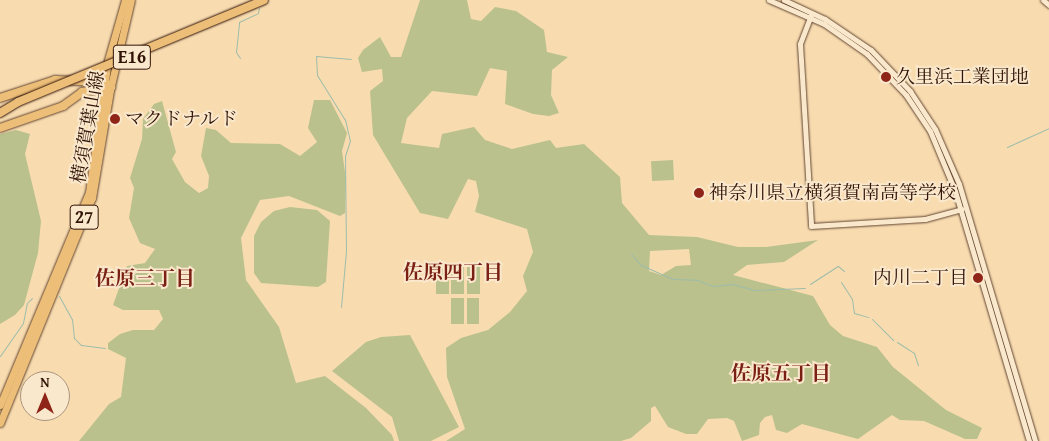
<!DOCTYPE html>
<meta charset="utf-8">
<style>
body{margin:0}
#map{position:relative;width:1049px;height:441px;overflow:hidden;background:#f8dcb0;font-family:"Gentium Book Plus","Noto Serif JP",serif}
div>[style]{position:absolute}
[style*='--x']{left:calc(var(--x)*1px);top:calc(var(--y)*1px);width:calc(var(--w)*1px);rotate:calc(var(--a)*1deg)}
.green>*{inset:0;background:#bac18d;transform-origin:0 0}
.stream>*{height:1px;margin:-0.5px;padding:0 0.5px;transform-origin:0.5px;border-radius:0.5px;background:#9dbcaa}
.roads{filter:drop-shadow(0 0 1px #634531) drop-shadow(0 0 1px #634531)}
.minor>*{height:5px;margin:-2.5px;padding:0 2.5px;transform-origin:2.5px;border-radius:2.5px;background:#fae8cc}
.major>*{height:7px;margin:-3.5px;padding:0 3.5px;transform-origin:3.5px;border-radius:3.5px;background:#ecbe78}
.highway>*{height:8px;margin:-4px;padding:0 4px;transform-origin:4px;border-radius:4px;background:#ecbe78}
.bridges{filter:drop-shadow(0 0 1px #311307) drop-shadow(0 0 1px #311307)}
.highway-bridge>*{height:8px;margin:-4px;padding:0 4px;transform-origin:4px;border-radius:4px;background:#ecbe78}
.dots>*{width:14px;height:14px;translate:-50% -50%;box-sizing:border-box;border:2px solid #fae8cc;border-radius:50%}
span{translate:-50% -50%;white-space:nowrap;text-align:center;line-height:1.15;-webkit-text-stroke:4px #fae8cc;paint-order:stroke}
.shield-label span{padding:1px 4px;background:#fae8cc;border:1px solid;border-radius:4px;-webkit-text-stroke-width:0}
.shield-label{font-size:18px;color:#311307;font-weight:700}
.poi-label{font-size:19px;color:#311307}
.left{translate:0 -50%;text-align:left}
.right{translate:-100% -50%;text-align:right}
.street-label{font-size:19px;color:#311307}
.neighbourhood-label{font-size:20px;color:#7a1f14;font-weight:700}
.north{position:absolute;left:20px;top:371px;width:50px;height:50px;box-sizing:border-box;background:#fae8cc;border:1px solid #aa937d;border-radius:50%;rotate:0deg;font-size:14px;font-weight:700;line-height:20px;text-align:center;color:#311307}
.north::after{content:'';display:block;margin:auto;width:18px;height:22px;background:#8f2418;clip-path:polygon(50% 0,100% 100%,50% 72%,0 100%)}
</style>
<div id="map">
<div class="green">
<div style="clip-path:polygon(evenodd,420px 0,467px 0,471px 19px,481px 21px,495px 7px,516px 11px,544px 30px,547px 52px,568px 57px,552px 70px,551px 95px,559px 113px,549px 116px,533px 114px,505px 104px,507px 71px,490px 68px,477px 96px,432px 91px,407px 118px,401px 143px,439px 148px,442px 134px,474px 127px,485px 140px,512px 149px,550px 140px,556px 148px,584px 144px,620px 177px,622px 203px,649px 235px,697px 237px,738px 247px,766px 247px,818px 240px,784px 262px,747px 265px,733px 275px,813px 296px,830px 325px,843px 336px,877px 347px,893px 367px,946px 410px,982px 428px,977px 439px,965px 439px,924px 421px,900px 420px,892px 415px,858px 439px,802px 424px,787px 433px,776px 430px,772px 415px,765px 417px,760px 423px,759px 435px,742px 441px,734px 421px,727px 418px,708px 419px,697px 434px,686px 434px,668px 427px,655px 406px,651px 408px,651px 421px,631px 438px,621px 441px,446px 441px,465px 429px,447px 377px,446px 348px,461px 338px,488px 330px,510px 312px,527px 291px,523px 276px,533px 252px,527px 229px,475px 212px,479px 196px,476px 181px,468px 179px,448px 219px,420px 213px,373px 135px,370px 91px,383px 81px,382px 69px,362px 72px,358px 58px,363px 50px,380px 37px,391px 57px,401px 57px,420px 0,689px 249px,691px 265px,676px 266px,661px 275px,649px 271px,650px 251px,689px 249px)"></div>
<div style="clip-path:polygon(314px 100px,330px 100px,347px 133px,342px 151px,346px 179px,345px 213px,340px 216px,289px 196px,260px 200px,241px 238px,246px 280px,279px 327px,296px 383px,325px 376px,366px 408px,392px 435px,394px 441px,79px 441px,109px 404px,121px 397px,126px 358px,108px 349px,108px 343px,120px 334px,133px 330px,154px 330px,163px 319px,159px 310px,123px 310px,113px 305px,127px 266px,145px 263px,155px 249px,140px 243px,129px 218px,134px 188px,130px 178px,142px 139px,143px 119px,154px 104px,162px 101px,176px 152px,172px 159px,185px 182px,199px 193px,208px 188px,209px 176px,201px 156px,206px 128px,216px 130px,231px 143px,280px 144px,300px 156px,317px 142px,308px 128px)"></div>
<div style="clip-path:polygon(16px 130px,30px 134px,25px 154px,41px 221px,38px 253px,24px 305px,15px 315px,0 324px,0 134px)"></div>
<div style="left:673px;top:160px;width:20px;height:22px;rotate:87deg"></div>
<div style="clip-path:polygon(290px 207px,317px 210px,330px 221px,326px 282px,318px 287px,261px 283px,254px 273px,254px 236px,261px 222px,274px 211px)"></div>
<div style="left:436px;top:267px;width:13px;height:27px"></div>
<div style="left:451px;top:267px;width:13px;height:27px"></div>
<div style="left:467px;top:267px;width:13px;height:27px"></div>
<div style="left:451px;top:298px;width:13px;height:26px"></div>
<div style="left:467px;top:298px;width:12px;height:26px"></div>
<div style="clip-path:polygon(410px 335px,459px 427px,431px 441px,399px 441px,392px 417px,332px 371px,366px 342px,381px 337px)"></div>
</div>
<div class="stream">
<div style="--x:240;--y:58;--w:7;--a:-124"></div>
<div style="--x:236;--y:52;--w:30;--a:-84"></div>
<div style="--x:239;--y:22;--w:21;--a:-25"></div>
<div style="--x:258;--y:13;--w:5;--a:-79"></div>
<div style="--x:1007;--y:147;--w:46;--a:-24.3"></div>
<div style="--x:631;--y:254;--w:15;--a:48"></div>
<div style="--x:641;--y:265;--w:34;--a:24"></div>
<div style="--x:672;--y:279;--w:25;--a:2"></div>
<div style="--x:697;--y:280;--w:17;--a:21"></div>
<div style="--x:713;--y:286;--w:19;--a:-6"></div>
<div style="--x:732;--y:284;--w:23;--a:15"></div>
<div style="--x:754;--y:290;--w:51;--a:-2.2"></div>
<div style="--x:841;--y:282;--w:20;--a:57"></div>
<div style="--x:852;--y:299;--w:14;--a:82"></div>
<div style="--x:854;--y:313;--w:15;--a:16"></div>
<div style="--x:810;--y:284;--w:33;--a:-33"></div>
<div style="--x:838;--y:266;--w:8;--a:40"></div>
<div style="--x:59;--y:296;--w:26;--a:61"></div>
<div style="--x:72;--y:319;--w:19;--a:84"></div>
<div style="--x:74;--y:338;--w:10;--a:45"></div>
<div style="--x:81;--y:345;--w:24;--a:7"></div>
<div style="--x:341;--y:307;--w:56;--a:-84.9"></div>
<div style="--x:346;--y:251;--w:95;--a:-90.6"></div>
<div style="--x:345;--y:156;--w:16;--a:-72"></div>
<div style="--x:350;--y:141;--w:22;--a:-103"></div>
<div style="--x:345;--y:120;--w:53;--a:-121.9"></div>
<div style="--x:317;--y:75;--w:19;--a:-93"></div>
<div style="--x:316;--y:56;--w:35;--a:5"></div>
<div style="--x:872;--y:319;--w:30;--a:45"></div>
<div style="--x:897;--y:342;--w:20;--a:33"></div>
<div style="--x:914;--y:353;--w:13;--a:72"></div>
<div style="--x:0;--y:356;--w:40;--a:-55.1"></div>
<div style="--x:23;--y:323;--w:20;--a:-79"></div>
<div style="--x:27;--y:303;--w:7;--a:-45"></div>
</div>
<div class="roads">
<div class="minor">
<div style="--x:769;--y:0;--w:60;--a:23.6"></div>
<div style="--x:824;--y:24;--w:52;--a:34.9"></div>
<div style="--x:867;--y:54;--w:57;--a:46.4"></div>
<div style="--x:906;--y:95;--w:43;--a:56.3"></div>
<div style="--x:930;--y:131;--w:65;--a:67.4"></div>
<div style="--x:955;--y:191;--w:261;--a:73.5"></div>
<div style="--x:784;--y:0;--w:45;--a:24.9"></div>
<div style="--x:825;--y:19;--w:55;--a:34"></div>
<div style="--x:871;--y:50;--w:57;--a:46.4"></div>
<div style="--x:910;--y:91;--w:45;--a:56.7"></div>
<div style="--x:935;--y:129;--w:60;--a:66.4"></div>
<div style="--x:959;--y:184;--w:268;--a:73.5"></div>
<div style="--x:1043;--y:0;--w:8;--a:40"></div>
<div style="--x:811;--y:15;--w:31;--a:111"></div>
<div style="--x:800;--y:44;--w:182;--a:86.5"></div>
<div style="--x:811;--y:226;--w:114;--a:-3.5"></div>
<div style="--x:925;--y:219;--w:38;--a:-15"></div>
</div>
<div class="major">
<div style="--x:0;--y:405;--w:231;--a:-67.3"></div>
<div style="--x:89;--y:192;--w:133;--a:-81.8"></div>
<div style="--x:108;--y:60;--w:62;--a:-74.2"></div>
<div style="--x:0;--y:423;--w:243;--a:-67.8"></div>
<div style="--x:92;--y:198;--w:109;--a:-80.5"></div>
<div style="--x:110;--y:90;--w:92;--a:-76.9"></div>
</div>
<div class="highway">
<div style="--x:0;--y:98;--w:58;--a:-18.1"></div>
<div style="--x:55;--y:80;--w:49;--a:2.3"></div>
<div style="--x:104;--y:82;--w:9;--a:36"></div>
<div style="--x:0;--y:128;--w:67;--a:-19.2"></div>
<div style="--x:63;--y:106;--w:24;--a:-36"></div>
<div style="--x:82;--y:92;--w:29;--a:-10"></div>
</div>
</div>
<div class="bridges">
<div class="highway-bridge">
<div style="--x:0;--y:113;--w:21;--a:-31"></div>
<div style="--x:18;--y:102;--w:266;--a:-22.5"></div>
</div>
</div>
<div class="dots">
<div style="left:886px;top:77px;background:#8f2418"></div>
<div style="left:115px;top:119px;background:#8f2418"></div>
<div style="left:699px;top:193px;background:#8f2418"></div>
<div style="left:978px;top:278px;background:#8f2418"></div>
</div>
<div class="shield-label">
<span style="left:132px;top:57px">E16</span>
<span style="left:84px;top:217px">27</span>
</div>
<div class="poi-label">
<span class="left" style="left:896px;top:77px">久里浜工業団地</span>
<span class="left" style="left:125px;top:119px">マクドナルド</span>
<span class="left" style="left:709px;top:193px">神奈川県立横須賀南高等学校</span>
<span class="right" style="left:968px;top:278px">内川二丁目</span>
</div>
<div class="street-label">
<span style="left:88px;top:127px;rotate:-80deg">横須賀葉山線</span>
</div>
<div class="neighbourhood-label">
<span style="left:453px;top:271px">佐原四丁目</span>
<span style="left:145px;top:277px">佐原三丁目</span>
<span style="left:781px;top:372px">佐原五丁目</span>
</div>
<div class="north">N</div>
</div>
